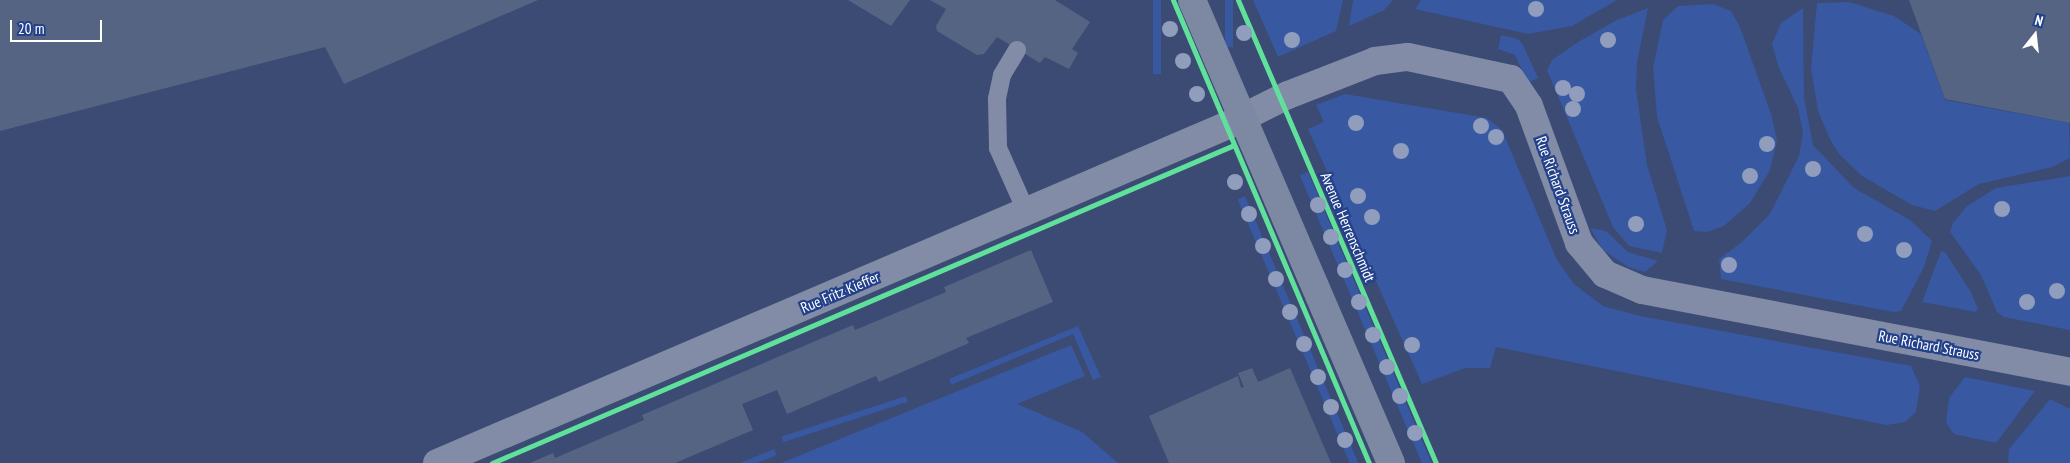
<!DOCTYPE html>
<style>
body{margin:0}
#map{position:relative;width:2070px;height:463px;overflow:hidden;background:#3b4b73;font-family:"PT Sans Narrow",sans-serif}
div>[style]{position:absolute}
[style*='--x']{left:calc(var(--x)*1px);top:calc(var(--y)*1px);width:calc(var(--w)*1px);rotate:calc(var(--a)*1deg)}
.green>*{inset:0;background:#3858a1;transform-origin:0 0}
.building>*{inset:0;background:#566484}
.service>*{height:18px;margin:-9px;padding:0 9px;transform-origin:9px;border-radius:9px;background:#828ca7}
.minor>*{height:28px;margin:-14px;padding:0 14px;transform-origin:14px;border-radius:14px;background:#828ca7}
.secondary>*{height:28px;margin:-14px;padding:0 14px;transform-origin:14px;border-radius:14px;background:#7d88a3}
.cycleway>*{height:5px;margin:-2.5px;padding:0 2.5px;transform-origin:2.5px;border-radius:2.5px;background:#60e19b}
.trees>*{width:16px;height:16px;margin:-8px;border-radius:50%;background:#909dbc}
span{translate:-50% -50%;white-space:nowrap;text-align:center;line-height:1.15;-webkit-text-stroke:4.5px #23418b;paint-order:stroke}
.street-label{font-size:15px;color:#fff}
.north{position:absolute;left:2010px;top:10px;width:50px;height:50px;-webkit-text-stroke:4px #23418b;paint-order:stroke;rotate:16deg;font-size:14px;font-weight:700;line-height:20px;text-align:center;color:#fff}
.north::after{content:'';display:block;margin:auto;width:18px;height:22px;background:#fff;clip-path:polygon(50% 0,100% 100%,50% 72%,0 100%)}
.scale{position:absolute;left:10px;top:20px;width:92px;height:22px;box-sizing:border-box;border:2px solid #fff;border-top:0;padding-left:6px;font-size:15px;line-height:18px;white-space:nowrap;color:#fff;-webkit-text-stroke:4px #23418b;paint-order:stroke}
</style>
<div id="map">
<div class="green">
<div style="left:1153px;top:0;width:8px;height:74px"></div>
<div style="left:1225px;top:0;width:8px;height:47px"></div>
<div style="clip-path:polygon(1253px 0,1343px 0,1336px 31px,1278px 57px)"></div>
<div style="clip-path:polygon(1353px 0,1393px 0,1384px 10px,1349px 26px)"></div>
<div style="clip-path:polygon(1421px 0,1617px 0,1572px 26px,1528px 34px,1415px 9px)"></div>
<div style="clip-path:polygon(1849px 2px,1894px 16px,1921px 34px,1945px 100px,2069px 123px,2070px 158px,2052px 167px,1979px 184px,1935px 211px,1912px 205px,1862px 176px,1839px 154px,1830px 139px,1818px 111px,1811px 68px,1817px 3px)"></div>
<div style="clip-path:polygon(1713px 4px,1731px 11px,1740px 27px,1772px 117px,1777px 141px,1770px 170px,1750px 203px,1724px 226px,1707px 232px,1694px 231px,1686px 206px,1657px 117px,1653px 68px,1663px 20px,1678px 6px)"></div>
<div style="clip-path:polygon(1648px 8px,1637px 63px,1636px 89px,1647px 165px,1667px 230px,1662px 253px,1629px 246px,1613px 227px,1547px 70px,1552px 60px,1578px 42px,1617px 20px)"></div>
<div style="clip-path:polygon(1803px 8px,1804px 98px,1813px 145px,1854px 188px,1910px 220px,1932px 241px,1924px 267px,1901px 311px,1893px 312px,1721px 279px,1719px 259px,1742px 242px,1770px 214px,1799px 156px,1803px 132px,1798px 108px,1779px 68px,1772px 44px,1781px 23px)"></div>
<div style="clip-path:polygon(1501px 35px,1518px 39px,1523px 45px,1538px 78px,1528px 83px,1515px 55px,1498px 49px)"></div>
<div style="clip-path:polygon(1345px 94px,1487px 118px,1502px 130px,1557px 260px,1574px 284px,1603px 306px,1640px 316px,1911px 366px,1920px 386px,1916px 412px,1905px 422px,1887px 425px,1496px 347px,1490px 368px,1465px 368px,1422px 384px,1308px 129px,1324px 122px,1316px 105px)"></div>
<div style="left:1308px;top:172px;width:317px;height:9px;rotate:67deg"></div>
<div style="clip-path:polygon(2070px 176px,2070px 330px,2004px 317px,1997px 312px,1981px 275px,1950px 232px,1953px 223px,1967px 206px,1996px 188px)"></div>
<div style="left:1245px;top:196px;width:290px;height:8px;rotate:67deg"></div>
<div style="clip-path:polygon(1590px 228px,1606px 231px,1628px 252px,1658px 261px,1645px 272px,1628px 267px,1603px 250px)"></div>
<div style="clip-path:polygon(1941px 251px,1945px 252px,1971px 292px,1978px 309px,1976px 312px,1922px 302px)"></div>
<div style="clip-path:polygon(1078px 326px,1101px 377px,1093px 380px,1073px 334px,951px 385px,949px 379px)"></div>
<div style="clip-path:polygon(1071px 345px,1085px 376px,1017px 404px,1082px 432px,1118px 463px,781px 463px)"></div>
<div style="clip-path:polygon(1965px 377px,2035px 391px,1996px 443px,1954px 434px,1946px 423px,1949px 398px)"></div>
<div style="left:906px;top:396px;width:6px;height:131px;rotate:72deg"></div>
<div style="clip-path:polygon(2050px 399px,2070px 409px,2070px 463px,2008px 463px,2009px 449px)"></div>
<div style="clip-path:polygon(774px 449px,777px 455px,757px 463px,740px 463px)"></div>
</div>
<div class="building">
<div style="clip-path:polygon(0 0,538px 0,344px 84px,325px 47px,0 131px)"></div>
<div style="clip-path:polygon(848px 0,910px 0,891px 26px)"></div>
<div style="clip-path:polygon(930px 0,1055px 0,1090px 22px,1072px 49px,1078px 53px,1069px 69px,1045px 57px,1040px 63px,997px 37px,984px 54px,977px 55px,937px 31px,936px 26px,946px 9px)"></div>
<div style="clip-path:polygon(1909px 0,2070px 0,2070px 123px,1945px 99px)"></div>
<div style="clip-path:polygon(1031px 250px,1053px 302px,966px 338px,969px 343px,879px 382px,876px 376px,787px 414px,777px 390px,742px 404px,753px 430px,675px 463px,530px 463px,553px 453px,555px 458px,644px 420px,642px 415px,853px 325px,855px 330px,946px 292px,944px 287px)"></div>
<div style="clip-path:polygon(1252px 368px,1258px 382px,1290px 368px,1331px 463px,1169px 463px,1149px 416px,1238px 376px,1241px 388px,1244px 387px,1238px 373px)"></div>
</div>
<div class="service">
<div style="--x:1017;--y:50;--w:29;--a:121"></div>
<div style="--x:1002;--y:75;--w:25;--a:102"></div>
<div style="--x:997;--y:99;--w:49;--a:88.8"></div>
<div style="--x:998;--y:148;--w:71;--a:66"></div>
</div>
<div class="minor">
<div style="--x:437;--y:463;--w:858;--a:-23.13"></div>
<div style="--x:1226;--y:126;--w:69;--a:-26.6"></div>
<div style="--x:1288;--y:95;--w:93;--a:-21.3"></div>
<div style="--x:1375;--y:61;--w:33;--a:-7"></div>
<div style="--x:1408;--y:57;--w:105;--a:12.1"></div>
<div style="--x:1511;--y:79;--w:32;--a:56"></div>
<div style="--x:1529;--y:106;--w:146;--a:69.9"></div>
<div style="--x:1579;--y:243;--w:40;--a:50"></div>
<div style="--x:1605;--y:274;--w:40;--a:23.4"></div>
<div style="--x:1642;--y:290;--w:436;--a:10.8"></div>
</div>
<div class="secondary">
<div style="--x:1192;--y:0;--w:504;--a:66.74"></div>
</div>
<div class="cycleway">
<div style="--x:1173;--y:0;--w:503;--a:67.06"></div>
<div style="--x:1238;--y:0;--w:504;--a:66.85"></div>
<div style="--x:492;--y:463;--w:807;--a:-23.2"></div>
</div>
<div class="trees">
<div style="left:1536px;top:9px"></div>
<div style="left:1170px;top:29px"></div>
<div style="left:1244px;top:33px"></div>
<div style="left:1292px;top:40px"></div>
<div style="left:1608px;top:40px"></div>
<div style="left:1183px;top:61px"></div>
<div style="left:1563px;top:88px"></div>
<div style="left:1197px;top:94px"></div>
<div style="left:1577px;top:94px"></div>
<div style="left:1573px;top:109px"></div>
<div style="left:1356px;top:123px"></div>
<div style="left:1481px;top:126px"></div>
<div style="left:1496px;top:137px"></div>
<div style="left:1767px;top:144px"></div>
<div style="left:1401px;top:151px"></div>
<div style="left:1813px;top:169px"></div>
<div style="left:1750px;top:176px"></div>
<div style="left:1235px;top:182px"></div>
<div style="left:1358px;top:196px"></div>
<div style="left:1318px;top:205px"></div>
<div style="left:2002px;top:209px"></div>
<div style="left:1249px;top:214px"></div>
<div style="left:1372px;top:217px"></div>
<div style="left:1636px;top:224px"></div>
<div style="left:1865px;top:234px"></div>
<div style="left:1331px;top:237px"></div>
<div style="left:1263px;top:246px"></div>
<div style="left:1904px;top:250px"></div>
<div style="left:1729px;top:265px"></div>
<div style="left:1345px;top:270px"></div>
<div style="left:1276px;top:279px"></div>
<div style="left:2057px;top:291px"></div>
<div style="left:1359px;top:302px"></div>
<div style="left:2027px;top:302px"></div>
<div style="left:1290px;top:312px"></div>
<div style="left:1373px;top:335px"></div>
<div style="left:1304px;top:344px"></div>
<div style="left:1412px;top:345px"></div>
<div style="left:1387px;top:367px"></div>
<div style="left:1318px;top:377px"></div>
<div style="left:1400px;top:396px"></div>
<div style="left:1331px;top:407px"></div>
<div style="left:1415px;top:433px"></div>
<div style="left:1345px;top:440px"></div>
</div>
<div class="street-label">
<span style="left:1558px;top:185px;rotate:70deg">Rue Richard Strauss</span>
<span style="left:1348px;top:227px;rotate:67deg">Avenue Herrenschmidt</span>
<span style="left:840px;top:292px;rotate:-23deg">Rue Fritz Kieffer</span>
<span style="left:1929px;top:345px;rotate:11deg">Rue Richard Strauss</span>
</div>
<div class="north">N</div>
<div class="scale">20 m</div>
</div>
